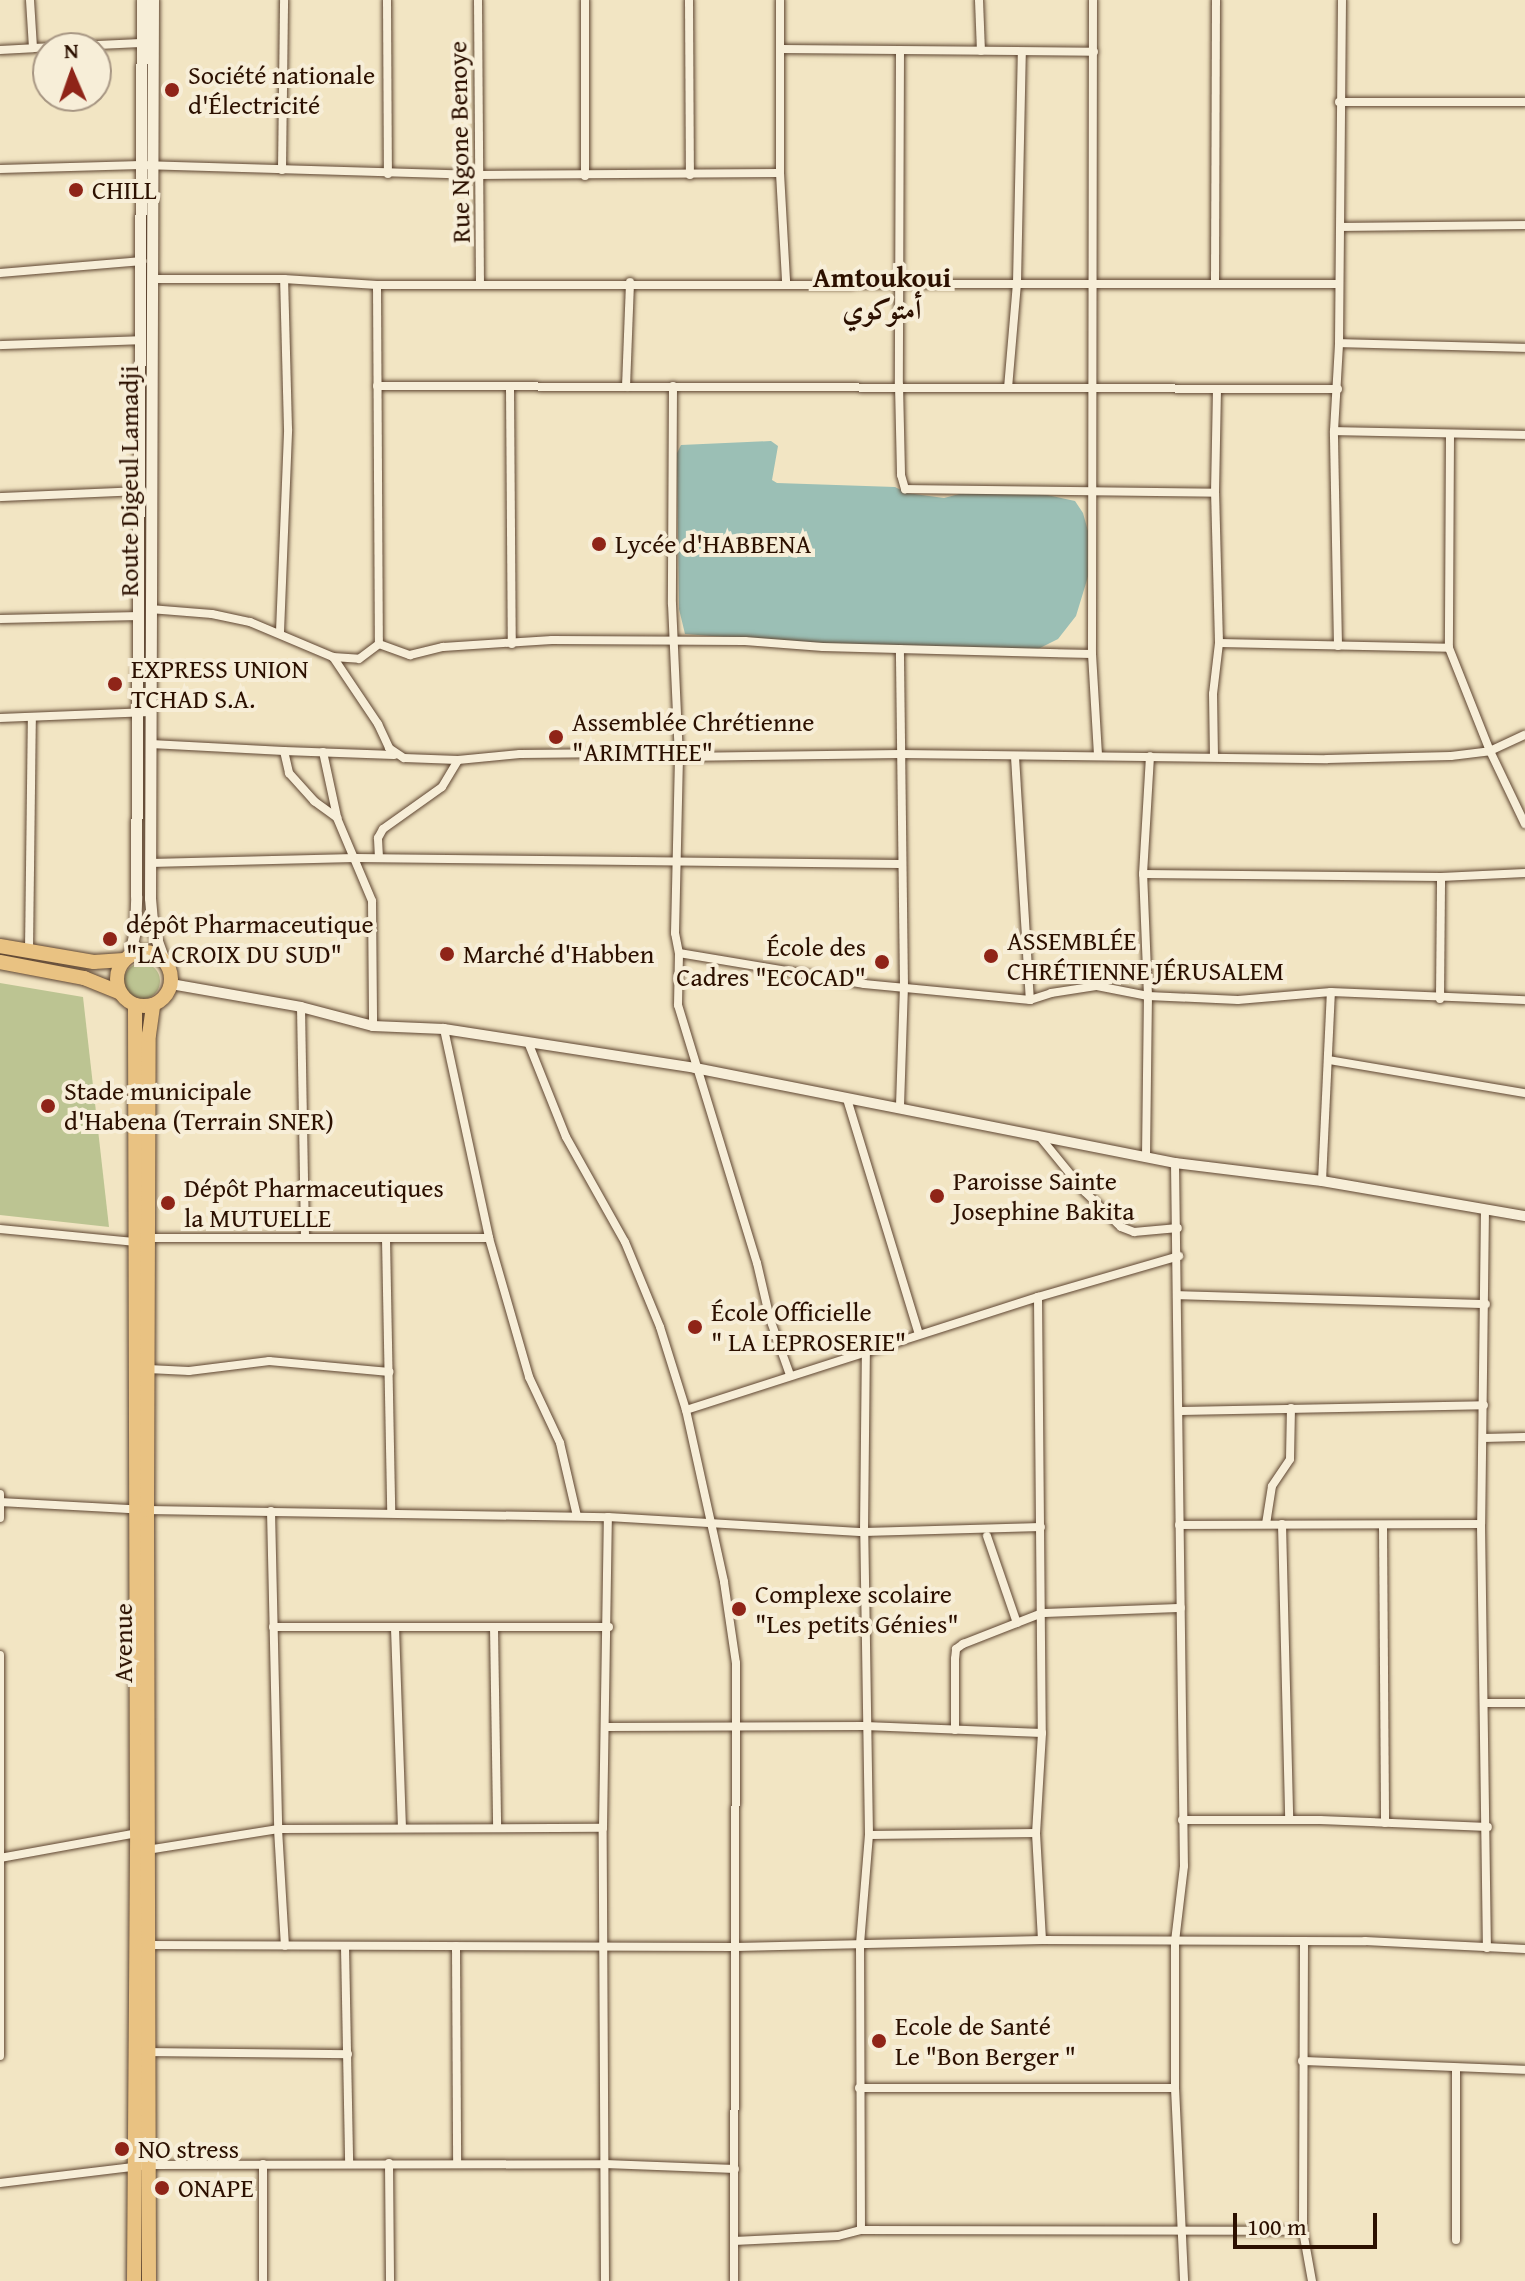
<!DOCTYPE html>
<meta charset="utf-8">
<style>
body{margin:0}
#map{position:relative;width:1525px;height:2281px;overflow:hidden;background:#f2e5c3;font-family:"Gentium Book Plus",Amiri,serif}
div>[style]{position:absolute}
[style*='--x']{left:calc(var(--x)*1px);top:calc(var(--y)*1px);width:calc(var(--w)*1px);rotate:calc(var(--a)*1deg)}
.green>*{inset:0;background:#bcc492}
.round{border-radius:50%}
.water>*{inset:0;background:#9bbfb5}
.roads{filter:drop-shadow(0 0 2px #5e4531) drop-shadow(0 0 2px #5e4531)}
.minor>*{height:8px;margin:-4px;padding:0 4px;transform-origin:4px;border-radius:4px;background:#f7eed8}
.tertiary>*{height:10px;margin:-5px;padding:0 5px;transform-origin:5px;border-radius:5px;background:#f7eed8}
.secondary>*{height:11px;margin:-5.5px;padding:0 5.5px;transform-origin:5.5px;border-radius:5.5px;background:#f7eed8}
.trunk>*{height:14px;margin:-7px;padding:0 7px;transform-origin:7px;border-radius:7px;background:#e9c282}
.trunk>.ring{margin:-7px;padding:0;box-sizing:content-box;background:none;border:14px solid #e9c282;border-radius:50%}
.dots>*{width:22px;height:22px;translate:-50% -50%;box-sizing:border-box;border:4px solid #f7eed8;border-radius:50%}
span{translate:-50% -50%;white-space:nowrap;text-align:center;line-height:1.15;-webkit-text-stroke:8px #f7eed8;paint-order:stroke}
.poi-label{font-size:26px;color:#2c1000}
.left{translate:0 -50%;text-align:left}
.right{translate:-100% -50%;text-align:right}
.street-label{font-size:26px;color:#2c1000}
.neighbourhood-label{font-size:28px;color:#2c1000;font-weight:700}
.north{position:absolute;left:32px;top:32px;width:80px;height:80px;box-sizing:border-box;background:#f7eed8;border:2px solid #a69582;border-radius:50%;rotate:358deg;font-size:22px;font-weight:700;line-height:32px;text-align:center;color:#2c1000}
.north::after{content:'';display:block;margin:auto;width:28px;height:36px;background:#8f2418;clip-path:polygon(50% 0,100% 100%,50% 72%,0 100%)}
.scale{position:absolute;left:1233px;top:2213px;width:144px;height:36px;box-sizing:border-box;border:4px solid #2c1000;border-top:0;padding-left:10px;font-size:24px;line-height:28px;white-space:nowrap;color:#2c1000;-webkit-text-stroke:6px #f7eed8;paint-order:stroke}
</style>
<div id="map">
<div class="green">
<div class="round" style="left:124px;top:963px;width:36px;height:36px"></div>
<div style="clip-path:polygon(0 983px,83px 997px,109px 1227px,0 1215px)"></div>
</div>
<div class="water">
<div style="clip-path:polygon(771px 441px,778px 446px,772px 480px,777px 483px,895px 487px,907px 493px,944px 498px,963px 493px,1038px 493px,1075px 501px,1083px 513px,1088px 531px,1090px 570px,1076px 616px,1058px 639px,1036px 650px,843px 646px,685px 634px,679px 609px,677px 453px,681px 445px)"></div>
</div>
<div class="roads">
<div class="minor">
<div style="--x:30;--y:0;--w:48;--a:86.4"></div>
<div style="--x:33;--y:48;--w:108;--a:-2.7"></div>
<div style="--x:387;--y:0;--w:174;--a:89.7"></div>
<div style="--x:478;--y:0;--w:284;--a:89.6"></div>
<div style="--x:585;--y:0;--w:176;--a:90"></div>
<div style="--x:689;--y:0;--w:175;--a:89.7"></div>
<div style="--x:780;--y:0;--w:173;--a:90"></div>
<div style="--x:780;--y:173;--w:109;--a:86.8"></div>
<div style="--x:979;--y:0;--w:51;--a:87.8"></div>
<div style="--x:1093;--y:0;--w:654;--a:90.09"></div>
<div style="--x:1092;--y:654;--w:102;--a:86.6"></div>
<div style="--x:781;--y:49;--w:313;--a:0.5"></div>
<div style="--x:0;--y:50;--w:33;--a:-3"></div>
<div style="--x:900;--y:50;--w:335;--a:90.2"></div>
<div style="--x:899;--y:385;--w:90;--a:88.7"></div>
<div style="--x:901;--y:475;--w:15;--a:74"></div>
<div style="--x:905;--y:489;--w:310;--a:0.7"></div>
<div style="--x:1339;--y:102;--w:186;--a:0"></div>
<div style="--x:0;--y:169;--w:141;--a:-1.6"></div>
<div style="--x:141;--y:165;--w:339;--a:1.7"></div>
<div style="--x:480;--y:175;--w:300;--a:-0.4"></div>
<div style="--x:282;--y:170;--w:170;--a:-89.3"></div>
<div style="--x:1341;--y:227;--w:184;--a:-0.6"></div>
<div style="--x:0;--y:273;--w:143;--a:-4.8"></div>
<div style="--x:153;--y:279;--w:131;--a:0"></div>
<div style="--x:284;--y:279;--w:93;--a:3.7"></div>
<div style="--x:377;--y:285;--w:960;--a:-0.06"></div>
<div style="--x:1215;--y:284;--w:284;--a:-89.8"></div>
<div style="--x:377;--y:285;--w:359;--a:89.7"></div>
<div style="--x:1339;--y:343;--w:186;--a:1.5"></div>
<div style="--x:0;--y:345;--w:142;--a:-2"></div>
<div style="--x:377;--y:386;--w:961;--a:0.18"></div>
<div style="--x:673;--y:386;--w:218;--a:90.3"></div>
<div style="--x:672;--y:604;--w:153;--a:87.4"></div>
<div style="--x:679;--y:757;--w:176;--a:91.3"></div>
<div style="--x:675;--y:933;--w:20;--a:79"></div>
<div style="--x:679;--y:953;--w:52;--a:91.1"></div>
<div style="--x:678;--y:1005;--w:270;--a:73"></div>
<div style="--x:757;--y:1263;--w:57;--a:76.9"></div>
<div style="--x:770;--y:1319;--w:59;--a:70.3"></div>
<div style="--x:510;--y:387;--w:257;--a:89.6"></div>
<div style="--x:626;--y:387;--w:105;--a:-87.8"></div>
<div style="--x:1008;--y:388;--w:105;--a:-85.1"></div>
<div style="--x:1017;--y:283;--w:230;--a:-88.8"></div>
<div style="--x:1334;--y:431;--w:191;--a:1.2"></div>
<div style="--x:1450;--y:435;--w:213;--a:90.3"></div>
<div style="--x:1449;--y:648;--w:111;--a:68.3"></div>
<div style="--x:1490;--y:751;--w:81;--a:64.4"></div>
<div style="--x:0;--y:497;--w:143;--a:-2.4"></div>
<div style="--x:150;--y:609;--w:62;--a:4.6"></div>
<div style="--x:212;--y:614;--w:39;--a:12"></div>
<div style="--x:250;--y:622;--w:90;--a:22.9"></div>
<div style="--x:333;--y:657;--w:26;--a:4"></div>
<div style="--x:359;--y:659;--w:25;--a:-37"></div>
<div style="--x:0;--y:619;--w:140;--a:-1.2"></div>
<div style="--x:280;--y:632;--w:203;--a:-87.7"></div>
<div style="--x:288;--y:429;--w:150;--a:-91.5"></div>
<div style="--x:1219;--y:643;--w:230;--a:1.2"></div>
<div style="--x:379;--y:644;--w:33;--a:20"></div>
<div style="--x:410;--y:655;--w:34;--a:-14"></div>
<div style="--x:443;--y:647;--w:109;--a:-3.7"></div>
<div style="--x:552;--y:640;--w:193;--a:0.3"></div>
<div style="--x:745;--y:641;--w:78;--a:4.4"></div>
<div style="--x:823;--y:647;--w:269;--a:1.5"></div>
<div style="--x:1338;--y:646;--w:215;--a:-91.1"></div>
<div style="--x:1334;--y:431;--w:88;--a:-86.7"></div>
<div style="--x:1339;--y:343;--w:343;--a:-89.5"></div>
<div style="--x:333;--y:657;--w:81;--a:56.1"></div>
<div style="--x:378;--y:724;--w:26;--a:65"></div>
<div style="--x:389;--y:748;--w:18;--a:34"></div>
<div style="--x:404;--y:758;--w:54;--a:2.1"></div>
<div style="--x:458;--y:760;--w:62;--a:-5.5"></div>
<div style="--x:520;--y:754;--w:103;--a:-0.6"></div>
<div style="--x:623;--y:753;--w:56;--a:4.1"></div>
<div style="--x:679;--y:757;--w:221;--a:-0.8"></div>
<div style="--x:900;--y:754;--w:427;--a:0.7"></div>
<div style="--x:1327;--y:759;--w:124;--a:-1.4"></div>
<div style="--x:1451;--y:756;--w:39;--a:-7"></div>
<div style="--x:1490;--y:751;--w:38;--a:-25"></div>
<div style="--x:0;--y:718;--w:150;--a:-2.3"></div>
<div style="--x:151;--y:744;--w:133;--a:3"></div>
<div style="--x:284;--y:751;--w:23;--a:77"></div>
<div style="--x:289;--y:773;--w:38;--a:48"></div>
<div style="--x:314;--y:801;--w:29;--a:36"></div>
<div style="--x:337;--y:818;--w:90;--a:67.1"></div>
<div style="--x:372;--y:901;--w:125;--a:89.5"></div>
<div style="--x:284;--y:751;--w:110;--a:2.1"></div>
<div style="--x:323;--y:752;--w:66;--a:77.8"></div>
<div style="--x:1015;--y:757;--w:243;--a:86.5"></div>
<div style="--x:1214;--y:757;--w:63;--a:-90.9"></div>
<div style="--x:1213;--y:694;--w:51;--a:-83.3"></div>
<div style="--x:1219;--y:643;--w:150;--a:-91.5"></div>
<div style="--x:1215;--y:493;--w:104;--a:-88.9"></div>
<div style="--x:379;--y:858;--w:20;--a:-93"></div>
<div style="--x:378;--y:838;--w:10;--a:-61"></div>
<div style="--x:383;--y:829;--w:72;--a:-35.4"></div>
<div style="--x:442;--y:787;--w:31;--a:-59"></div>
<div style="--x:150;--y:863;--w:205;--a:-1.4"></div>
<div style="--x:355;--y:858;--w:545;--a:0.63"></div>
<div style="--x:1143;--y:874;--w:298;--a:0.6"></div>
<div style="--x:1441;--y:877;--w:84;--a:-2.7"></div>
<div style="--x:29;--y:951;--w:234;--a:-89.3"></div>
<div style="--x:679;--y:953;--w:188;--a:9.5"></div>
<div style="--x:864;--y:984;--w:167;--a:5.5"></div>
<div style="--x:1030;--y:1000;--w:22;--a:-18"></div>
<div style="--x:1051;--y:993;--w:47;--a:-8.7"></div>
<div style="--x:1097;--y:986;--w:52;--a:11.1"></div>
<div style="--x:1148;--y:996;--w:90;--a:2.5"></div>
<div style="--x:1238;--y:1000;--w:93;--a:-4.9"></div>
<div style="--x:1331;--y:992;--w:194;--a:2.4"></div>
<div style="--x:1440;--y:999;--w:122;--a:-89.5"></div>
<div style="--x:301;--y:1007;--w:231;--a:89"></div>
<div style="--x:444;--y:1029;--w:214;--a:77.8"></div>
<div style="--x:489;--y:1238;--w:145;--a:73.9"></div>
<div style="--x:529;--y:1377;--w:73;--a:64.8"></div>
<div style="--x:560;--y:1443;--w:75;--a:76.9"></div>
<div style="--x:528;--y:1042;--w:102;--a:68.2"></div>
<div style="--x:566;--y:1137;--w:120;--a:60.7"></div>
<div style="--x:625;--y:1242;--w:92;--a:67.6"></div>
<div style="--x:660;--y:1327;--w:87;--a:72.6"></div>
<div style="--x:686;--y:1410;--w:176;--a:77.5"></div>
<div style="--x:724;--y:1582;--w:82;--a:81.6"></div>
<div style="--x:736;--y:1663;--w:618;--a:90.19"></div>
<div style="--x:1329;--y:1060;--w:199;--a:9.6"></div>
<div style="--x:847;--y:1099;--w:246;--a:73"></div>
<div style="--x:900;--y:1106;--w:120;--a:-88.1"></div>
<div style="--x:904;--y:986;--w:337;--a:-90.7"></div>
<div style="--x:1040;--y:1137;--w:71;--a:50.7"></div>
<div style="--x:1085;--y:1192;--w:50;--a:44.2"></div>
<div style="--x:1121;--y:1227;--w:14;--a:21"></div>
<div style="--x:1134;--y:1232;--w:44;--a:-5.2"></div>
<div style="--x:1146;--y:1157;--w:161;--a:-89.3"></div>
<div style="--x:1148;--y:996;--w:122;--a:-92.3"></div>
<div style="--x:1143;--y:874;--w:118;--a:-86.6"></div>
<div style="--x:1175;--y:1163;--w:703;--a:89.27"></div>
<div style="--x:1184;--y:1866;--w:77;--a:96.8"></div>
<div style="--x:1175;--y:1942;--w:146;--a:90"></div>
<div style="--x:1175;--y:2088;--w:193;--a:87.3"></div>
<div style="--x:1322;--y:1181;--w:189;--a:-87.3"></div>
<div style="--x:1485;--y:1209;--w:315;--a:90.7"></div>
<div style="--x:1481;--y:1524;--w:424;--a:89.2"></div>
<div style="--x:0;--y:1229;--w:137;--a:5.5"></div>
<div style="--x:148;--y:1238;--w:341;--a:0"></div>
<div style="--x:386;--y:1239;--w:272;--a:88.9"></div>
<div style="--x:1177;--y:1295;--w:309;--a:1.7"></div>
<div style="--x:1038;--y:1297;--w:147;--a:-16.2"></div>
<div style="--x:148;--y:1369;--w:41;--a:2.8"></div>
<div style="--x:189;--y:1371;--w:81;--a:-7.1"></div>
<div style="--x:269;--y:1361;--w:121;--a:5.2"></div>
<div style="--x:686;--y:1410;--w:370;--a:-17.8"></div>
<div style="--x:1038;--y:1297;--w:436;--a:89.5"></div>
<div style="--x:1042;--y:1733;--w:100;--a:93.4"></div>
<div style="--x:1036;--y:1833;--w:107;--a:86.8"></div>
<div style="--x:1181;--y:1411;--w:303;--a:-1.1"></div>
<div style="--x:1483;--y:1438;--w:42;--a:-1.4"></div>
<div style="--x:0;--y:1494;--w:24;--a:90"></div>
<div style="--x:0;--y:1502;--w:147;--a:3.1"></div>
<div style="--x:147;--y:1510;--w:461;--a:0.9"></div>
<div style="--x:608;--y:1517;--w:256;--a:3.4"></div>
<div style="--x:864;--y:1532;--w:177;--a:-1.6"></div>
<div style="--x:271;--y:1511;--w:318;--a:88.7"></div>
<div style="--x:278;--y:1829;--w:117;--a:86.6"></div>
<div style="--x:1266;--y:1524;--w:38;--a:-81"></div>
<div style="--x:1272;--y:1486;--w:32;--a:-56"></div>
<div style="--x:1290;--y:1459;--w:51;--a:-88.9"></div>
<div style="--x:1282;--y:1524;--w:295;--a:88.6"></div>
<div style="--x:1179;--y:1525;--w:302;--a:-0.2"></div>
<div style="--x:1383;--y:1525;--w:298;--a:89.6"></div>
<div style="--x:987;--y:1536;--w:92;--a:71"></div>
<div style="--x:273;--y:1627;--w:336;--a:0"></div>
<div style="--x:494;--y:1627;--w:200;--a:89.1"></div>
<div style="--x:395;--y:1628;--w:198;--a:88"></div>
<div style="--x:0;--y:1655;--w:401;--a:90"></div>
<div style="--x:1485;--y:1703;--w:40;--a:0"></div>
<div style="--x:606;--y:1727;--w:259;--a:-0.2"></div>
<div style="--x:865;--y:1726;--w:177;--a:2.3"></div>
<div style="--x:955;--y:1730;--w:71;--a:-90"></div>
<div style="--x:955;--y:1659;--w:10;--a:-84"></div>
<div style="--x:956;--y:1649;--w:9;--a:-36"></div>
<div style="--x:963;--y:1644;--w:85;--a:-21.4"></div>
<div style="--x:1042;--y:1613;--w:139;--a:-2.1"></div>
<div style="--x:1182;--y:1820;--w:138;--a:0"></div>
<div style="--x:1320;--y:1820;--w:168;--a:2.4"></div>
<div style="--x:869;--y:1835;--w:167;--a:-0.7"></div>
<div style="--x:147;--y:1850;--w:133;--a:-9.1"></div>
<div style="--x:278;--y:1829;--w:325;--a:-0.2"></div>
<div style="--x:0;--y:1858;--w:139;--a:-10.3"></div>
<div style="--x:1304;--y:1941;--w:290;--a:90.2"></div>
<div style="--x:1303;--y:2231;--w:51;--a:79.8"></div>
<div style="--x:147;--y:1945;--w:589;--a:0.19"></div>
<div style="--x:736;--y:1947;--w:306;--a:-1.3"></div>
<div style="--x:1042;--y:1940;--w:323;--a:0.2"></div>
<div style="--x:1365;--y:1941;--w:160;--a:2.9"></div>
<div style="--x:456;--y:1946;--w:218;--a:89.7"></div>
<div style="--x:345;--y:1947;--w:216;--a:88.9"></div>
<div style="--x:148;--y:2052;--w:200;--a:0.6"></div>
<div style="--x:1302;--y:2061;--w:223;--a:2.3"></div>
<div style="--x:859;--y:2088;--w:316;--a:0"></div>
<div style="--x:389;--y:2163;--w:118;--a:89.5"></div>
<div style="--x:0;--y:2183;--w:149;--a:-6.9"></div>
<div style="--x:148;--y:2165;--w:457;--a:-0.1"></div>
<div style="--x:605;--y:2164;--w:130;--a:2.2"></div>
<div style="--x:861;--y:2230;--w:286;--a:-90.2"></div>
<div style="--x:860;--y:1944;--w:109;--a:-85.3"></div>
<div style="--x:869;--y:1835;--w:303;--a:-90.9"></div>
<div style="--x:864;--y:1532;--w:181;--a:-89.4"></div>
<div style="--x:1456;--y:2240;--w:170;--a:-90"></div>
<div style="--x:734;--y:2241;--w:104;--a:-2.8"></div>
<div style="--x:838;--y:2236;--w:24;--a:-15"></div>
<div style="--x:861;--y:2230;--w:442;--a:0.1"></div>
<div style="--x:263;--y:2281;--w:117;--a:-90"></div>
<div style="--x:605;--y:2281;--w:453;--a:-90.3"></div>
<div style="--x:603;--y:1828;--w:311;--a:-89.1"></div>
</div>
<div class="tertiary">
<div style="--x:171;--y:984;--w:132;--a:10"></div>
<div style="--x:301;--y:1007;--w:74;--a:14.8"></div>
<div style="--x:373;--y:1026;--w:71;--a:2.4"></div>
<div style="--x:444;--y:1029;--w:254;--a:8.8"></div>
<div style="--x:695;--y:1068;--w:489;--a:11.2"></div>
<div style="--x:1175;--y:1163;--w:148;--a:7"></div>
<div style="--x:1322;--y:1181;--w:206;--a:9.8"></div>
</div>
<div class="secondary">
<div style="--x:153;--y:0;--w:898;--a:90.19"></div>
<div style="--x:150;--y:898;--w:32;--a:85"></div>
<div style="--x:153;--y:930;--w:33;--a:70"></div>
<div style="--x:129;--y:957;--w:26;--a:-77"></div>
<div style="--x:135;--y:932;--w:36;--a:-88"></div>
<div style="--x:136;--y:896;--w:896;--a:-89.62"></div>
</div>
<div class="trunk">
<div style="--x:0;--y:946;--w:95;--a:9.7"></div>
<div style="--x:94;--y:962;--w:30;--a:-4"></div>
<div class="ring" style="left:117px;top:952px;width:40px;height:40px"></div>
<div style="--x:0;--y:962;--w:86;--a:10.8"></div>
<div style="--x:84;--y:978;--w:38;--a:22"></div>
<div style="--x:134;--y:2281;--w:448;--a:-89.6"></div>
<div style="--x:137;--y:1833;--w:828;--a:-90.14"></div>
<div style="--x:149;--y:2281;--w:771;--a:-90.15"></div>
<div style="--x:147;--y:1510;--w:475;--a:-89.8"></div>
<div style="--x:149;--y:1035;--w:30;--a:-82"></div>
</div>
</div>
<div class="dots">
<div style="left:172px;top:90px;background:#8f2418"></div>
<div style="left:76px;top:190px;background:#8f2418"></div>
<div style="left:599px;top:544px;background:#8f2418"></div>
<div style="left:115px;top:684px;background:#8f2418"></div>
<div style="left:556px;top:737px;background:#8f2418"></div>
<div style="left:110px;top:939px;background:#8f2418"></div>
<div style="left:447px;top:954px;background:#8f2418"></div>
<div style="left:991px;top:956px;background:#8f2418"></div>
<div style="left:882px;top:962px;background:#8f2418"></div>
<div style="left:48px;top:1106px;background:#8f2418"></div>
<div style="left:937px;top:1196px;background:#8f2418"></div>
<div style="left:168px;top:1203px;background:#8f2418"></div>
<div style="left:695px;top:1327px;background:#8f2418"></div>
<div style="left:739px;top:1609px;background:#8f2418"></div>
<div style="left:879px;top:2041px;background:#8f2418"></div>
<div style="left:122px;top:2149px;background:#8f2418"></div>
<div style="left:162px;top:2188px;background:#8f2418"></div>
</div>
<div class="poi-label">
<span class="left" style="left:188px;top:90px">Société nationale<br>d'Électricité</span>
<span class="left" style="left:92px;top:190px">CHILL</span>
<span class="left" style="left:615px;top:544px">Lycée d'HABBENA</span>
<span class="left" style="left:131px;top:684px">EXPRESS UNION<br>TCHAD S.A.</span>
<span class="left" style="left:572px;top:737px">Assemblée Chrétienne<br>"ARIMTHEE"</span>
<span class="left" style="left:126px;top:939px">dépôt Pharmaceutique<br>"LA CROIX DU SUD"</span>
<span class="left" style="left:1007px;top:956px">ASSEMBLÉE<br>CHRÉTIENNE JÉRUSALEM</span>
<span class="right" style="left:866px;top:962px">École des<br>Cadres "ECOCAD"</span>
<span class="left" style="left:463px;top:954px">Marché d'Habben</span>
<span class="left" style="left:64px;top:1106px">Stade municipale<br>d'Habena (Terrain SNER)</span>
<span class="left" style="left:953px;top:1196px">Paroisse Sainte<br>Josephine Bakita</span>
<span class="left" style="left:184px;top:1203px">Dépôt Pharmaceutiques<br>la MUTUELLE</span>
<span class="left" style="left:711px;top:1327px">École Officielle<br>" LA LEPROSERIE"</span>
<span class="left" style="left:755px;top:1609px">Complexe scolaire<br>"Les petits Génies"</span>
<span class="left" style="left:895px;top:2041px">Ecole de Santé<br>Le "Bon Berger "</span>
<span class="left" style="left:138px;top:2149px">NO stress</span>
<span class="left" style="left:178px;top:2188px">ONAPE</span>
</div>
<div class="street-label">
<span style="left:459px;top:142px;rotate:-91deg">Rue Ngone Benoye</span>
<span style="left:129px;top:481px;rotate:-90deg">Route Digeul Lamadji</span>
<span style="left:123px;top:1643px;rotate:-90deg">Avenue</span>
</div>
<div class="neighbourhood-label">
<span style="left:882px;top:293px">Amtoukoui<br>أمتوكوي</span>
</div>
<div class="north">N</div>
<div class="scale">100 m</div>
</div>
